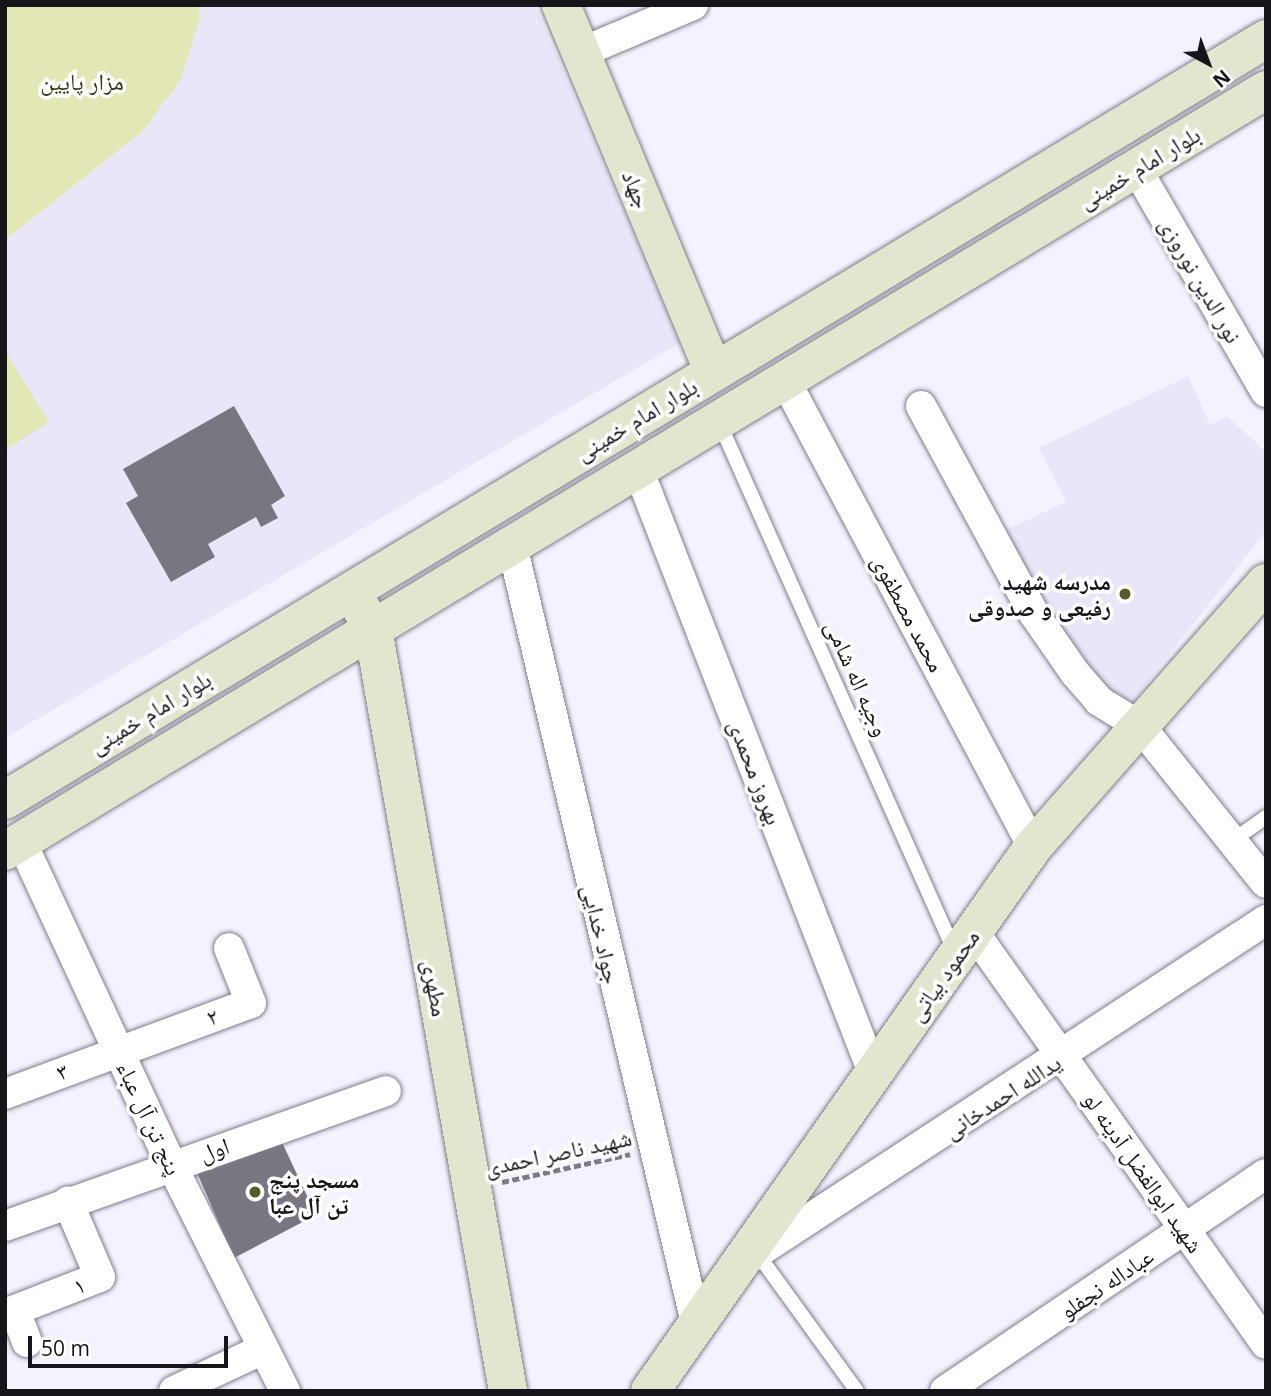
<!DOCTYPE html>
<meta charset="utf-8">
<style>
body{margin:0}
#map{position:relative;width:1271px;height:1396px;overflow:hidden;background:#f5f2ff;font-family:"Open Sans","Noto Naskh Arabic",sans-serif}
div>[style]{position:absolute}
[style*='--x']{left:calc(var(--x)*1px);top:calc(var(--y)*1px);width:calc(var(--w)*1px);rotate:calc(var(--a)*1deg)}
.built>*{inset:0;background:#eae6f9}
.green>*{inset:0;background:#e3e7b6}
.building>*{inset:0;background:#797681}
.path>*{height:4.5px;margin-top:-2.25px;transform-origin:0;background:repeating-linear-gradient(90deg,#7c7a83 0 7px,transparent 0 10.5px)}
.roads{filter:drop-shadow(0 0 2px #807d89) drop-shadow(0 0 2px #807d89)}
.lane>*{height:14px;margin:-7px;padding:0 7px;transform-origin:7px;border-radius:7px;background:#fff}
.street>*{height:30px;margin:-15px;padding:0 15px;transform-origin:15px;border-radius:15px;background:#fff}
.secondary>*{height:38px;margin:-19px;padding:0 19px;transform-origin:19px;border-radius:19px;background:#e4e5ce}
.dots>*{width:19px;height:19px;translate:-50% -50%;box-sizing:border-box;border:4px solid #fff;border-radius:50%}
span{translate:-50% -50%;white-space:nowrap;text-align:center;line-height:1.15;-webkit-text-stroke:7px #fff;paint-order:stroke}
.park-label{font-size:23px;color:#363816}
.street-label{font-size:23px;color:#161519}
.poi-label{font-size:23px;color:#161519;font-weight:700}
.right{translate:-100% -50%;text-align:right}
.left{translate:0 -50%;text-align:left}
.frame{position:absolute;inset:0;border:7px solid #161519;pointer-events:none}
.north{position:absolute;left:1173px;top:28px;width:70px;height:70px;-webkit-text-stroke:5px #fff;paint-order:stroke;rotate:139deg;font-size:19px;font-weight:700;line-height:28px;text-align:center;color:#161519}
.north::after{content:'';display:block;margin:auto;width:24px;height:32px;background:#161519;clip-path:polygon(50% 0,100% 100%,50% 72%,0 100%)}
.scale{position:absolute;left:28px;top:1336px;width:200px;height:32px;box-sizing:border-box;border:4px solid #161519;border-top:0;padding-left:9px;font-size:21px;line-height:24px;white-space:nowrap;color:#161519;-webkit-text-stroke:5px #fff;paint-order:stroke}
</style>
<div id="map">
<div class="built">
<div style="clip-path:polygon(199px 5px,535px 5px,680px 343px,5px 738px,5px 240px,143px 131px,200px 18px)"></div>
<div style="clip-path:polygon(1188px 376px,1210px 425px,1227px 416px,1266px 452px,1266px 531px,1122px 715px,1066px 654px,999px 533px,1066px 502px,1039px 448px)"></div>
</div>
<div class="green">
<div style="clip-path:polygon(5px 5px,199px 5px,200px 18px,181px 79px,143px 131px,5px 240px)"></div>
<div style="clip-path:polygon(5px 351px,49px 422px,5px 450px)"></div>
</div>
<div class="building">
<div style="clip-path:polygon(234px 406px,285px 496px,271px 505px,278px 518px,261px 527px,256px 517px,208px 544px,215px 557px,171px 582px,126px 503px,138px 496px,123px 469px)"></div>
<div style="clip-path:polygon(280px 1138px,316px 1215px,234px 1258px,195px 1168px)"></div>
</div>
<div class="path">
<div style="--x:502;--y:1182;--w:131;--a:-12.3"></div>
</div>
<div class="roads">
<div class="lane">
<div style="--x:719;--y:422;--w:578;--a:66.01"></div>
<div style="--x:1232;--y:841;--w:42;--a:-35.2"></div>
<div style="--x:757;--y:1253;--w:170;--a:54.1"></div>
</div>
<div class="street">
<div style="--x:580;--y:53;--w:123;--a:-23"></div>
<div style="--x:1136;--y:168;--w:259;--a:59.9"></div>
<div style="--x:785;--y:380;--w:529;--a:62.03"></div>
<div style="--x:921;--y:406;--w:237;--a:61.5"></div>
<div style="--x:1034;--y:614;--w:72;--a:55.2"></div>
<div style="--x:1075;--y:673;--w:37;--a:49"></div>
<div style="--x:1099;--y:701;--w:48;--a:31.4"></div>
<div style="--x:1140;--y:726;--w:201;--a:51.3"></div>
<div style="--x:638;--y:469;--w:650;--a:68.72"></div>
<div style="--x:512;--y:545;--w:799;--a:76.69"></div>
<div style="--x:21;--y:841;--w:356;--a:65.1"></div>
<div style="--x:171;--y:1164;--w:254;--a:63.3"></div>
<div style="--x:973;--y:931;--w:506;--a:54.65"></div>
<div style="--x:5;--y:1094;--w:262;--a:-20.3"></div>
<div style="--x:251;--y:1003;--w:59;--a:-111.8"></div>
<div style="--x:5;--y:1226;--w:404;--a:-19.5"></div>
<div style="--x:748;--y:1259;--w:619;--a:-33.2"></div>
<div style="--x:27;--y:1342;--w:34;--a:-111"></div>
<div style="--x:15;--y:1310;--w:91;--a:-21.2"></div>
<div style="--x:100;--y:1277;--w:82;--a:-113.1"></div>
<div style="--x:174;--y:1391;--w:96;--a:-25.2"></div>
<div style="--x:945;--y:1391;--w:387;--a:-34.1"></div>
</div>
<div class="secondary">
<div style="--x:561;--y:5;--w:398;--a:67.4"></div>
<div style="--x:361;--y:608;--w:24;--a:60"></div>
<div style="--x:373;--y:629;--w:774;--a:79.95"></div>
<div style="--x:5;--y:800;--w:1473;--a:-31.11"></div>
<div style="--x:5;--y:851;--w:1473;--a:-31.11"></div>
<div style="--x:650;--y:1391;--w:665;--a:-54.85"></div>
<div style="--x:1033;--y:847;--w:352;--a:-48.6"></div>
</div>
</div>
<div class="dots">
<div style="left:1125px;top:594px;background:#585b28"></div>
<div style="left:255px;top:1192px;background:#585b28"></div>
</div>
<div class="park-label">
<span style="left:82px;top:81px">مزار پایین</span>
</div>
<div class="street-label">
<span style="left:1139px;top:167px;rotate:-31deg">بلوار امام خمینی</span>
<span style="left:637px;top:189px;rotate:67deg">جهاد</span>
<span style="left:1201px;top:280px;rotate:60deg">نور الدین نوروزی</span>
<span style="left:636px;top:419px;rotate:-31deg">بلوار امام خمینی</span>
<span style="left:909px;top:613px;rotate:62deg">محمد مصطفوی</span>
<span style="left:858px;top:678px;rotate:66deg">وجیه اله شامی</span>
<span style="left:150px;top:712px;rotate:-31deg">بلوار امام خمینی</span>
<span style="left:756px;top:772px;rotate:69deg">بهروز محمدی</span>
<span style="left:602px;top:934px;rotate:77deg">جواد خدایی</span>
<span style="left:943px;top:975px;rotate:-55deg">محمود بیاتی</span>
<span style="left:436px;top:988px;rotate:80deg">مطهری</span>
<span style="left:212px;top:1016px;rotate:-19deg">۲</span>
<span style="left:62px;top:1071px;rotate:-22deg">۳</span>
<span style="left:1002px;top:1096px;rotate:-33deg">یدالله احمدخانی</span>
<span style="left:150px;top:1118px;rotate:65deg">پنج تن آل عباء</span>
<span style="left:214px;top:1149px;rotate:-19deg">اول</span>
<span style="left:558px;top:1152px;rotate:-12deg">شهید ناصر احمدی</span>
<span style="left:1144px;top:1172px;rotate:55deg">شهید ابوالفضل آدینه لو</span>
<span style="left:1106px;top:1283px;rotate:-34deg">عباداله نجفلو</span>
<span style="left:79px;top:1285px;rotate:-22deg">۱</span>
</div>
<div class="poi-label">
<span class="right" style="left:1111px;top:594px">مدرسه شهید<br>رفیعی و صدوقی</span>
<span class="left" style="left:269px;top:1192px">مسجد پنج<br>تن آل عبا</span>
</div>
<div class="frame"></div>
<div class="north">N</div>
<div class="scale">50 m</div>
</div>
